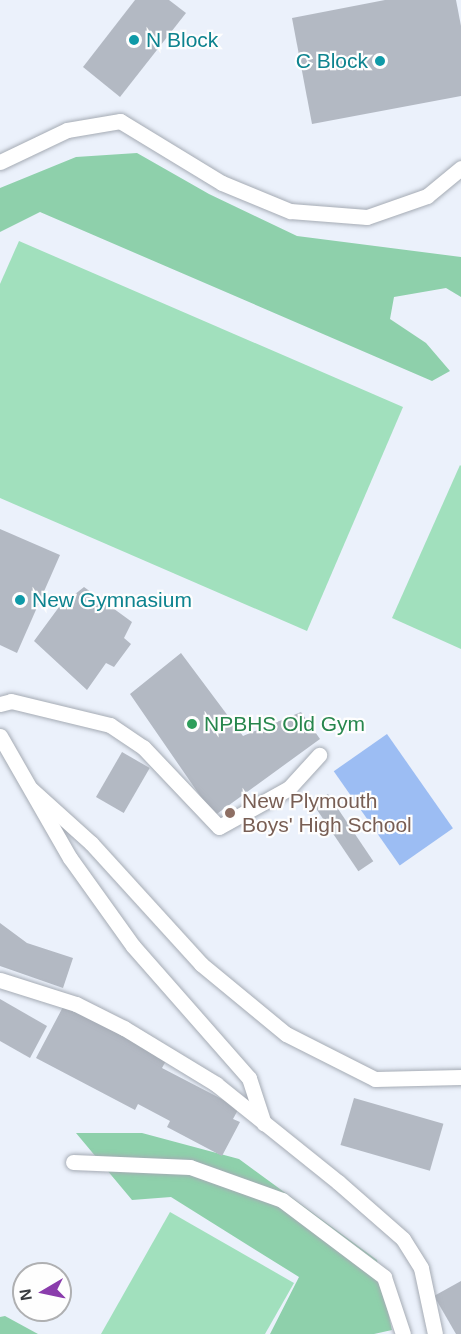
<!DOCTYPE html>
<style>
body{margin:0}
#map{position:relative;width:461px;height:1334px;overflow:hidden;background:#ebf1fb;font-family:Arial,sans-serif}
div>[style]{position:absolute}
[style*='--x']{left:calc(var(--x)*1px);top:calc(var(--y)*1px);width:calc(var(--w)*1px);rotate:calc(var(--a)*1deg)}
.green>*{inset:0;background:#a1e0bd}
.forest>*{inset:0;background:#8ed0ab}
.water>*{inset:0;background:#9cbdf3;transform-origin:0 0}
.building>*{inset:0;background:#b3b9c3;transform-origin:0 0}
.roads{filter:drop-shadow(0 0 2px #a5abb4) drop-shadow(0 0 2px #a5abb4)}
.lane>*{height:15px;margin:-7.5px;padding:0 7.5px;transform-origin:7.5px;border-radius:7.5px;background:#fff}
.dots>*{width:16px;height:16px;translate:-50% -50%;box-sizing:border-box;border:3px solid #fefefe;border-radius:50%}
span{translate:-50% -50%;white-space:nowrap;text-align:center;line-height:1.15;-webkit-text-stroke:4.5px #fefefe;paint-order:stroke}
.culture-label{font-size:21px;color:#0d838f}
.left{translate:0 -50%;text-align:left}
.right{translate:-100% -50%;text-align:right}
.leisure-label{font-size:21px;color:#27864d}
.education-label{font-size:21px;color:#785e54}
.north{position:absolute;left:12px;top:1262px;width:60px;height:60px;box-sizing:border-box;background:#fefefe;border:2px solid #afb0b2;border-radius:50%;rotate:261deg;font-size:16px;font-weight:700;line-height:24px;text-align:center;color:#383b3f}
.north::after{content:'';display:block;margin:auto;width:21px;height:27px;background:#8a3cac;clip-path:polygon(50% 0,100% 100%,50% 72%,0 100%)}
</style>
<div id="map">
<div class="green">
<div style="clip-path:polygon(19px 241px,403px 407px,307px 631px,0 498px,0 284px)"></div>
<div style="clip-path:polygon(460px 465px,461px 466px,461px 649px,392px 618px)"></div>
<div style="clip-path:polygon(170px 1212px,294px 1283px,265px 1334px,101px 1334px)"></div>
</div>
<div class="forest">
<div style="clip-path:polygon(137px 153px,209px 194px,297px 236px,461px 257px,461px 297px,446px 288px,394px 297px,390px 319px,426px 343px,450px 371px,432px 381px,40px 212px,0 232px,0 188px,76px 157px)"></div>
<div style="clip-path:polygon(76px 1133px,142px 1133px,239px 1159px,377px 1260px,392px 1330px,374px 1334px,270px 1334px,299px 1277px,171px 1197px,132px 1200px)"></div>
<div style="clip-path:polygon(5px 1316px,38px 1334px,0 1334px,0 1317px)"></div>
</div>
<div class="water">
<div style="left:387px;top:734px;width:115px;height:65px;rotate:55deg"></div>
</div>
<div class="building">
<div style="clip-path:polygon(135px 0,169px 0,186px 13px,120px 97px,83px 67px)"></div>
<div style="clip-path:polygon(385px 0,456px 0,461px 26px,461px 96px,312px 124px,292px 18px)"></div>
<div style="clip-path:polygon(0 529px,60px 555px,17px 653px,0 645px)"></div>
<div style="clip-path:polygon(84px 587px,132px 622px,124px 638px,131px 644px,114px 667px,106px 663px,87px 690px,34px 641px,59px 607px)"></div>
<div style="clip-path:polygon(181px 653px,243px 736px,301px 712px,320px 739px,214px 816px,130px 694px)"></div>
<div style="left:122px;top:752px;width:32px;height:52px;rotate:30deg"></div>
<div style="left:328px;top:794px;width:81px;height:18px;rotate:56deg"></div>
<div style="clip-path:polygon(0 923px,27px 943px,73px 958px,63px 988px,0 966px)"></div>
<div style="clip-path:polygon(0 999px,47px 1026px,30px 1058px,0 1041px)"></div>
<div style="clip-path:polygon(64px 1005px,167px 1059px,162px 1068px,239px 1108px,233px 1119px,240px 1122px,222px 1156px,167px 1127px,170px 1121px,138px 1104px,135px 1110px,36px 1058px)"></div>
<div style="left:354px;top:1098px;width:93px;height:49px;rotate:16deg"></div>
<div style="clip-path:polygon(461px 1281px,461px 1334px,456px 1334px,434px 1296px)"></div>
</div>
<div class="roads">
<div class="lane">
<div style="--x:0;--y:162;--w:74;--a:-25.5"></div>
<div style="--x:67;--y:130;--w:54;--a:-9.6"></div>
<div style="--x:120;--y:121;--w:119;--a:31.3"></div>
<div style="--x:222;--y:183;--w:74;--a:22.4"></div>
<div style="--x:290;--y:211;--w:77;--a:4.5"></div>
<div style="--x:367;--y:217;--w:64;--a:-19.3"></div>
<div style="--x:427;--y:196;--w:44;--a:-39.5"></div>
<div style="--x:0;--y:704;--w:11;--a:-15"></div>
<div style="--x:11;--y:701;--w:102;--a:13.6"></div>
<div style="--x:110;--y:725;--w:40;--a:34"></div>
<div style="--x:143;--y:747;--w:110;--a:46.5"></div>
<div style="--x:219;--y:827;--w:80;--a:-29.1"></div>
<div style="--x:289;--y:788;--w:45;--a:-47.7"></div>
<div style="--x:0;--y:736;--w:141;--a:60.2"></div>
<div style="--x:70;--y:858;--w:108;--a:54.4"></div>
<div style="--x:133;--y:946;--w:176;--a:48.7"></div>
<div style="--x:249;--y:1078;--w:48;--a:71.9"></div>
<div style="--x:31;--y:789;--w:81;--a:42"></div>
<div style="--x:91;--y:843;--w:164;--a:47.7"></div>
<div style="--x:201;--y:964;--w:110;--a:39.5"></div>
<div style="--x:286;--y:1034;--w:100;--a:26.8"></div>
<div style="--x:375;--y:1079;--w:86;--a:-1.3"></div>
<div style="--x:0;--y:980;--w:80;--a:17.5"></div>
<div style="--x:76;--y:1004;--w:54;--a:26.6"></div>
<div style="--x:124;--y:1028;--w:108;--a:31.3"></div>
<div style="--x:216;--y:1084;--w:156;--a:38.8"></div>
<div style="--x:338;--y:1182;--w:86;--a:41.2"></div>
<div style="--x:403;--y:1239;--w:34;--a:58"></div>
<div style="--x:421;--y:1268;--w:67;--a:78"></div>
<div style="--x:73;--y:1162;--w:117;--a:2.4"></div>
<div style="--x:190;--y:1167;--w:98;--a:19.7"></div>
<div style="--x:282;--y:1200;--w:128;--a:37"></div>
<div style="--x:384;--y:1277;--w:60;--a:71.6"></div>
</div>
</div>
<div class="dots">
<div style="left:134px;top:40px;background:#0f9aa8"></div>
<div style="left:380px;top:61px;background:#0f9aa8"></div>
<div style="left:20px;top:600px;background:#0f9aa8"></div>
<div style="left:192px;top:724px;background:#2e9e5b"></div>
<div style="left:230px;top:813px;background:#8d6e63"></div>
</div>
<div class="culture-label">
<span class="left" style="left:146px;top:40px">N Block</span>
<span class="right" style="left:368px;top:61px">C Block</span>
<span class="left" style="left:32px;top:600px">New Gymnasium</span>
</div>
<div class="leisure-label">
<span class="left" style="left:204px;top:724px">NPBHS Old Gym</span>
</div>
<div class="education-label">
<span class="left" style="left:242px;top:813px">New Plymouth<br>Boys' High School</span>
</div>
<div class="north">N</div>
</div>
